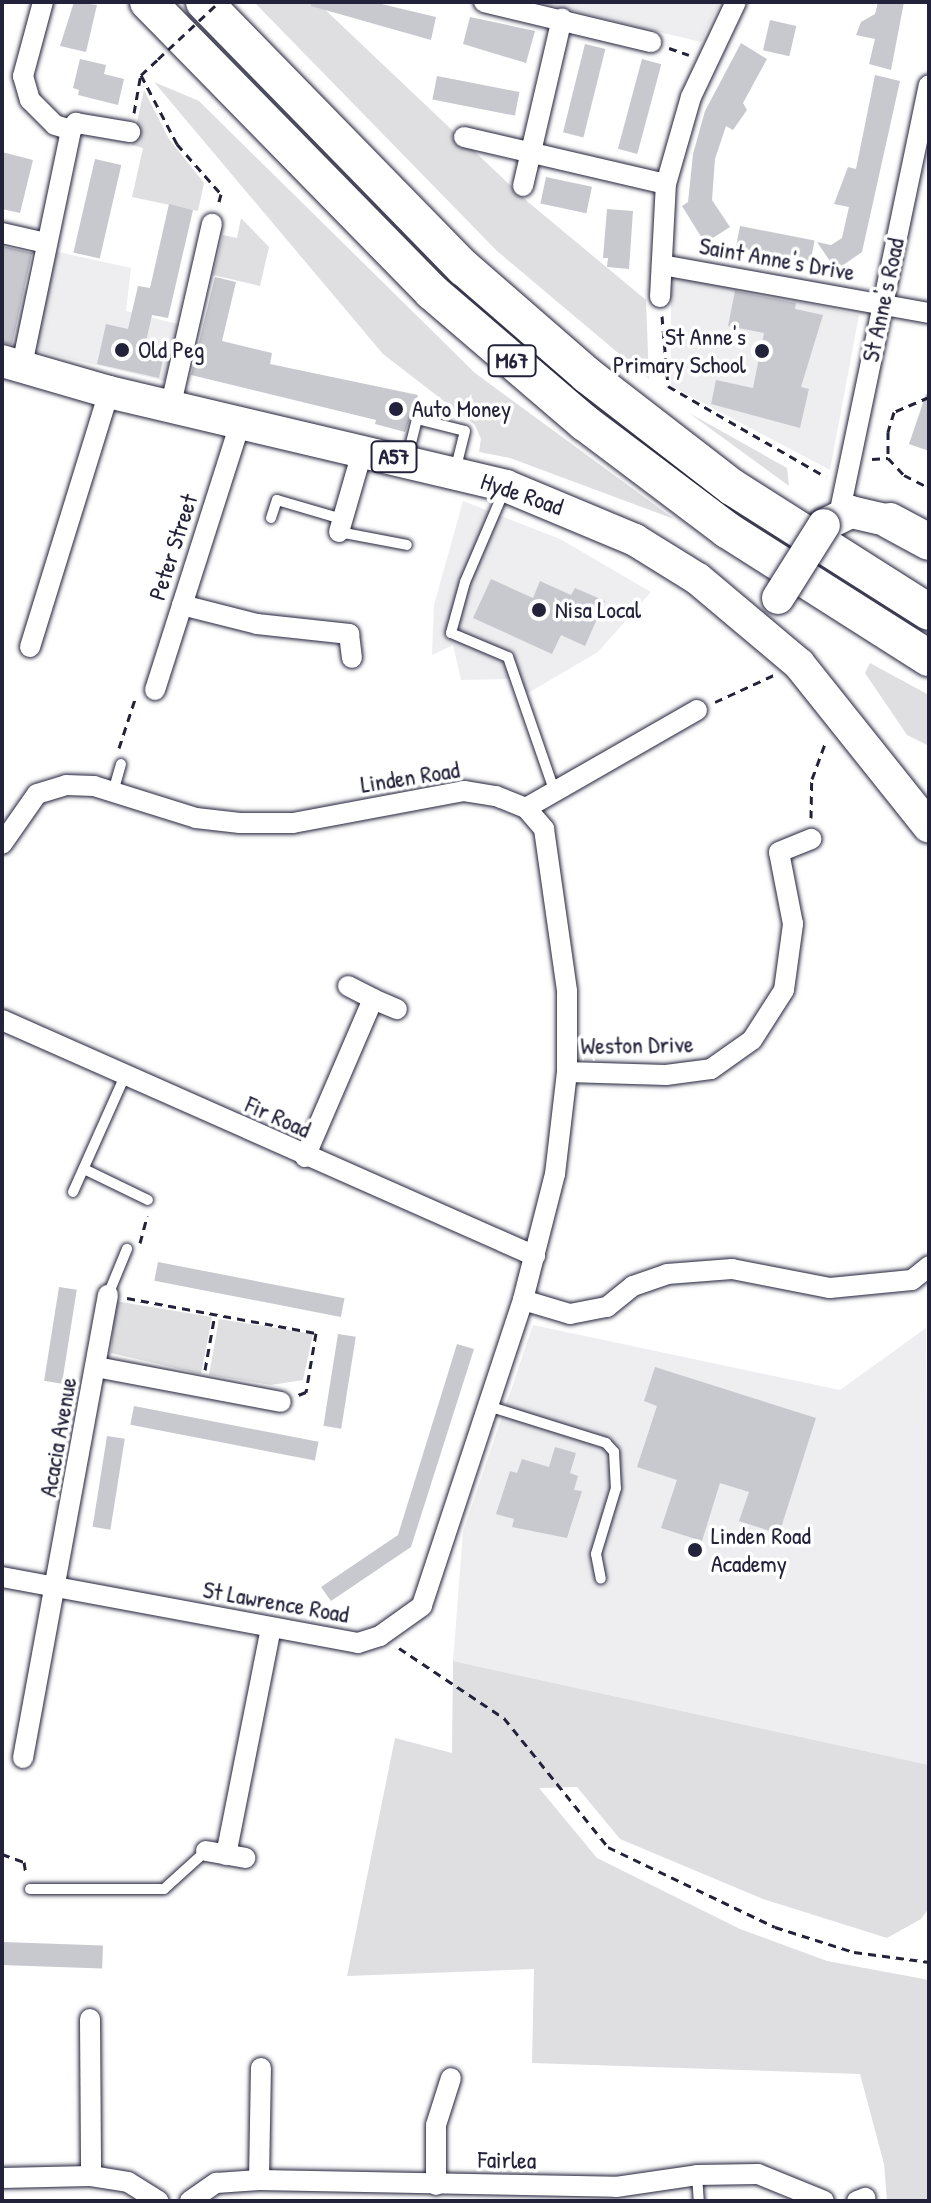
<!DOCTYPE html>
<style>
body{margin:0}
#map{position:relative;width:931px;height:2203px;overflow:hidden;background:#fff;font-family:"Patrick Hand",sans-serif}
div>[style]{position:absolute}
[style*='--x']{left:calc(var(--x)*1px);top:calc(var(--y)*1px);width:calc(var(--w)*1px);rotate:calc(var(--a)*1deg)}
.built>*{inset:0;background:#eeeef1}
.green>*{inset:0;background:#dfdfe2}
.building>*{inset:0;background:#c8c8cf;transform-origin:0 0}
.path>*{height:3px;margin-top:-1.5px;transform-origin:0;background:repeating-linear-gradient(90deg,#22223b 0 8px,transparent 0 14px)}
.roads{filter:drop-shadow(0 0 2px #22223b) drop-shadow(0 0 2px #22223b)}
.service>*{height:10px;margin:-5px;padding:0 5px;transform-origin:5px;border-radius:5px;background:#fff}
.minor>*{height:20px;margin:-10px;padding:0 10px;transform-origin:10px;border-radius:10px;background:#fff}
.primary>*{height:32px;margin:-16px;padding:0 16px;transform-origin:16px;border-radius:16px;background:#fff}
.motorway>*{height:36px;margin:-18px;padding:0 18px;transform-origin:18px;border-radius:18px;background:#fff}
.path-bridge>*{height:3px;margin-top:-1.5px;transform-origin:0;background:repeating-linear-gradient(90deg,#22223b 0 8px,transparent 0 14px)}
.bridges{filter:drop-shadow(0 0 2px #22223b) drop-shadow(0 0 2px #22223b)}
.primary-bridge>*{height:32px;margin:-16px;padding:0 16px;transform-origin:16px;border-radius:16px;background:#fff}
.dots>*{width:22px;height:22px;translate:-50% -50%;box-sizing:border-box;border:4px solid #fff;border-radius:50%}
span{translate:-50% -50%;white-space:nowrap;text-align:center;line-height:1.15;-webkit-text-stroke:7px #fff;paint-order:stroke}
.shield-label span{padding:2px 6px;background:#fff;border:2px solid;border-radius:6px;-webkit-text-stroke-width:0}
.shield-label{font-size:22px;color:#22223b;font-weight:700}
.street-label{font-size:24px;color:#22223b}
.poi-label{font-size:24px;color:#22223b}
.right{translate:-100% -50%;text-align:right}
.left{translate:0 -50%;text-align:left}
.frame{position:absolute;inset:0;border:4px solid #22223b;pointer-events:none}
</style>
<div id="map">
<div class="built">
<div style="clip-path:polygon(536px 2px,720px 2px,701px 42px)"></div>
<div style="clip-path:polygon(36px 247px,131px 268px,126px 311px,181px 325px,169px 382px,2px 343px,2px 282px,27px 289px)"></div>
<div style="clip-path:polygon(671px 273px,859px 315px,830px 470px,671px 386px)"></div>
<div style="clip-path:polygon(463px 501px,560px 539px,651px 592px,598px 652px,528px 693px,511px 679px,461px 680px,453px 645px,432px 655px,434px 605px)"></div>
<div style="clip-path:polygon(533px 1325px,840px 1390px,926px 1328px,929px 1765px,453px 1661px,463px 1532px)"></div>
</div>
<div class="green">
<div style="clip-path:polygon(254px 2px,317px 2px,528px 202px,646px 300px,649px 379px,497px 251px)"></div>
<div style="clip-path:polygon(154px 82px,199px 101px,475px 373px,674px 519px,510px 458px,479px 452px,481px 439px,475px 425px,383px 354px)"></div>
<div style="clip-path:polygon(144px 90px,169px 139px,204px 183px,198px 211px,132px 197px,143px 148px,132px 145px)"></div>
<div style="clip-path:polygon(241px 218px,269px 247px,260px 286px,213px 275px,223px 235px,237px 238px)"></div>
<div style="clip-path:polygon(689px 413px,787px 468px,789px 486px)"></div>
<div style="clip-path:polygon(870px 663px,929px 695px,929px 746px,907px 735px,865px 673px)"></div>
<div style="clip-path:polygon(115px 1301px,212px 1317px,201px 1374px,111px 1353px)"></div>
<div style="clip-path:polygon(219px 1319px,313px 1334px,303px 1380px,271px 1385px,209px 1375px)"></div>
<div style="clip-path:polygon(453px 1661px,929px 1765px,929px 1908px,921px 1919px,887px 1938px,763px 1899px,620px 1839px,577px 1787px,539px 1788px,597px 1858px,740px 1929px,827px 1961px,929px 1980px,929px 2201px,887px 2201px,884px 2164px,860px 2074px,532px 2063px,534px 1969px,347px 1976px,395px 1738px,452px 1753px)"></div>
</div>
<div class="building">
<div style="clip-path:polygon(74px 2px,97px 5px,86px 52px,60px 46px)"></div>
<div style="clip-path:polygon(311px 2px,373px 2px,436px 17px,431px 40px,311px 6px)"></div>
<div style="clip-path:polygon(878px 2px,904px 2px,891px 70px,869px 64px,875px 39px,856px 35px,861px 22px,875px 14px)"></div>
<div style="clip-path:polygon(470px 17px,535px 31px,526px 63px,463px 44px)"></div>
<div style="left:770px;top:20px;width:27px;height:31px;rotate:13deg"></div>
<div style="clip-path:polygon(741px 43px,767px 59px,743px 103px,747px 110px,733px 130px,726px 126px,715px 159px,712px 200px,730px 227px,705px 243px,682px 206px,688px 202px,693px 154px,705px 111px)"></div>
<div style="left:585px;top:44px;width:21px;height:91px;rotate:14deg"></div>
<div style="clip-path:polygon(80px 59px,106px 65px,104px 74px,124px 79px,118px 105px,78px 95px,79px 90px,73px 88px)"></div>
<div style="left:642px;top:59px;width:20px;height:93px;rotate:15deg"></div>
<div style="clip-path:polygon(875px 75px,900px 81px,862px 252px,836px 270px,817px 242px,831px 245px,842px 238px,849px 207px,834px 204px,848px 167px,856px 169px)"></div>
<div style="left:437px;top:76px;width:84px;height:24px;rotate:11deg"></div>
<div style="clip-path:polygon(2px 152px,33px 160px,20px 213px,2px 209px)"></div>
<div style="left:95px;top:159px;width:27px;height:96px;rotate:13deg"></div>
<div style="left:546px;top:177px;width:47px;height:27px;rotate:12deg"></div>
<div style="clip-path:polygon(169px 204px,193px 210px,168px 318px,152px 315px,143px 355px,163px 359px,159px 378px,97px 364px,106px 324px,128px 329px,138px 286px,150px 288px)"></div>
<div style="clip-path:polygon(607px 209px,633px 211px,629px 269px,607px 267px,608px 258px,603px 258px)"></div>
<div style="left:740px;top:226px;width:76px;height:22px;rotate:11deg"></div>
<div style="clip-path:polygon(2px 246px,32px 253px,12px 344px,2px 343px)"></div>
<div style="clip-path:polygon(215px 277px,236px 282px,222px 341px,272px 353px,270px 364px,418px 395px,405px 432px,375px 424px,376px 420px,191px 375px)"></div>
<div style="clip-path:polygon(735px 291px,796px 303px,795px 309px,823px 315px,801px 387px,809px 389px,800px 428px,711px 404px,716px 380px,753px 388px,764px 333px,728px 326px)"></div>
<div style="clip-path:polygon(926px 394px,929px 394px,929px 451px,909px 444px)"></div>
<div style="clip-path:polygon(491px 579px,533px 598px,540px 581px,571px 595px,575px 588px,605px 601px,585px 646px,561px 635px,552px 654px,473px 618px)"></div>
<div style="left:158px;top:1262px;width:190px;height:19px;rotate:11deg"></div>
<div style="left:59px;top:1287px;width:18px;height:95px;rotate:9deg"></div>
<div style="left:338px;top:1334px;width:18px;height:93px;rotate:9deg"></div>
<div style="clip-path:polygon(457px 1344px,474px 1349px,411px 1547px,331px 1601px,321px 1587px,398px 1535px)"></div>
<div style="clip-path:polygon(655px 1367px,816px 1418px,779px 1534px,739px 1521px,749px 1492px,720px 1483px,702px 1541px,661px 1528px,677px 1480px,637px 1467px,657px 1406px,644px 1401px)"></div>
<div style="left:134px;top:1406px;width:188px;height:19px;rotate:11deg"></div>
<div style="left:107px;top:1436px;width:18px;height:92px;rotate:9deg"></div>
<div style="clip-path:polygon(555px 1447px,576px 1453px,570px 1473px,578px 1476px,574px 1490px,582px 1491px,567px 1538px,512px 1527px,514px 1519px,496px 1514px,510px 1471px,517px 1473px,522px 1459px,549px 1467px)"></div>
<div style="left:2px;top:1942px;width:101px;height:23px;rotate:2deg"></div>
</div>
<div class="path">
<div style="--x:669;--y:48;--w:21;--a:19"></div>
<div style="--x:141;--y:75;--w:78;--a:62.4"></div>
<div style="--x:177;--y:144;--w:67;--a:48.7"></div>
<div style="--x:221;--y:194;--w:11;--a:105"></div>
<div style="--x:134;--y:113;--w:39;--a:-80"></div>
<div style="--x:141;--y:75;--w:23;--a:-43"></div>
<div style="--x:662;--y:316;--w:70;--a:85.1"></div>
<div style="--x:668;--y:386;--w:182;--a:29.9"></div>
<div style="--x:929;--y:397;--w:38;--a:157"></div>
<div style="--x:894;--y:412;--w:21;--a:107"></div>
<div style="--x:888;--y:432;--w:26;--a:90"></div>
<div style="--x:888;--y:458;--w:23;--a:47"></div>
<div style="--x:904;--y:475;--w:28;--a:27"></div>
<div style="--x:872;--y:459;--w:16;--a:-4"></div>
<div style="--x:715;--y:702;--w:65;--a:-24.6"></div>
<div style="--x:119;--y:748;--w:55;--a:-71.9"></div>
<div style="--x:811;--y:818;--w:39;--a:-89"></div>
<div style="--x:812;--y:779;--w:40;--a:-69.8"></div>
<div style="--x:140;--y:1243;--w:28;--a:-75"></div>
<div style="--x:127;--y:1298;--w:192;--a:10.5"></div>
<div style="--x:316;--y:1333;--w:60;--a:99.6"></div>
<div style="--x:306;--y:1392;--w:9;--a:159"></div>
<div style="--x:205;--y:1370;--w:57;--a:-79.9"></div>
<div style="--x:399;--y:1648;--w:126;--a:33.7"></div>
<div style="--x:504;--y:1718;--w:166;--a:51.1"></div>
<div style="--x:608;--y:1847;--w:185;--a:25.6"></div>
<div style="--x:775;--y:1927;--w:83;--a:17.6"></div>
<div style="--x:854;--y:1952;--w:76;--a:7.6"></div>
<div style="--x:2;--y:1854;--w:23;--a:20"></div>
<div style="--x:24;--y:1862;--w:13;--a:81"></div>
</div>
<div class="roads">
<div class="service">
<div style="--x:407;--y:459;--w:41;--a:-76"></div>
<div style="--x:417;--y:419;--w:49;--a:14"></div>
<div style="--x:465;--y:431;--w:41;--a:104"></div>
<div style="--x:504;--y:491;--w:99;--a:113.2"></div>
<div style="--x:465;--y:582;--w:53;--a:105.4"></div>
<div style="--x:451;--y:633;--w:62;--a:22.8"></div>
<div style="--x:508;--y:657;--w:141;--a:70.9"></div>
<div style="--x:271;--y:518;--w:19;--a:-72"></div>
<div style="--x:277;--y:500;--w:68;--a:16.3"></div>
<div style="--x:339;--y:532;--w:69;--a:10.8"></div>
<div style="--x:113;--y:792;--w:29;--a:-74"></div>
<div style="--x:84;--y:1169;--w:71;--a:25.8"></div>
<div style="--x:73;--y:1192;--w:127;--a:-65.9"></div>
<div style="--x:108;--y:1295;--w:50;--a:-67.6"></div>
<div style="--x:488;--y:1406;--w:124;--a:17.4"></div>
<div style="--x:606;--y:1443;--w:12;--a:48"></div>
<div style="--x:614;--y:1452;--w:36;--a:87"></div>
<div style="--x:616;--y:1488;--w:69;--a:106.9"></div>
<div style="--x:596;--y:1554;--w:25;--a:79"></div>
<div style="--x:30;--y:1889;--w:134;--a:0"></div>
<div style="--x:164;--y:1889;--w:57;--a:-42.1"></div>
<div style="--x:697;--y:2175;--w:26;--a:86"></div>
</div>
<div class="minor">
<div style="--x:43;--y:2;--w:77;--a:105.1"></div>
<div style="--x:23;--y:76;--w:25;--a:74"></div>
<div style="--x:30;--y:100;--w:35;--a:45"></div>
<div style="--x:55;--y:125;--w:17;--a:17"></div>
<div style="--x:71;--y:130;--w:9;--a:-54"></div>
<div style="--x:76;--y:123;--w:55;--a:9.5"></div>
<div style="--x:484;--y:2;--w:172;--a:13.5"></div>
<div style="--x:464;--y:137;--w:207;--a:13.1"></div>
<div style="--x:523;--y:186;--w:172;--a:-76.9"></div>
<div style="--x:2;--y:233;--w:45;--a:12.8"></div>
<div style="--x:662;--y:265;--w:271;--a:10.2"></div>
<div style="--x:660;--y:297;--w:113;--a:-87"></div>
<div style="--x:666;--y:184;--w:91;--a:-74"></div>
<div style="--x:691;--y:97;--w:105;--a:-64.7"></div>
<div style="--x:22;--y:365;--w:240;--a:-78.2"></div>
<div style="--x:171;--y:404;--w:185;--a:-77.2"></div>
<div style="--x:839;--y:515;--w:439;--a:-78.2"></div>
<div style="--x:339;--y:532;--w:86;--a:-73.9"></div>
<div style="--x:182;--y:605;--w:77;--a:14.2"></div>
<div style="--x:257;--y:624;--w:93;--a:6.2"></div>
<div style="--x:349;--y:634;--w:24;--a:83"></div>
<div style="--x:30;--y:647;--w:267;--a:-72.8"></div>
<div style="--x:155;--y:690;--w:283;--a:-72.3"></div>
<div style="--x:526;--y:808;--w:197;--a:-29.8"></div>
<div style="--x:2;--y:844;--w:61;--a:-55"></div>
<div style="--x:37;--y:794;--w:30;--a:-17"></div>
<div style="--x:66;--y:785;--w:28;--a:2"></div>
<div style="--x:94;--y:786;--w:107;--a:17.4"></div>
<div style="--x:196;--y:818;--w:44;--a:6.5"></div>
<div style="--x:240;--y:823;--w:53;--a:0"></div>
<div style="--x:293;--y:823;--w:174;--a:-10.6"></div>
<div style="--x:464;--y:791;--w:32;--a:9"></div>
<div style="--x:496;--y:796;--w:32;--a:22"></div>
<div style="--x:526;--y:808;--w:28;--a:49"></div>
<div style="--x:544;--y:829;--w:164;--a:81.9"></div>
<div style="--x:567;--y:991;--w:81;--a:90"></div>
<div style="--x:567;--y:1072;--w:103;--a:96.7"></div>
<div style="--x:555;--y:1174;--w:130;--a:104.3"></div>
<div style="--x:523;--y:1300;--w:322;--a:108.3"></div>
<div style="--x:422;--y:1606;--w:52;--a:144.5"></div>
<div style="--x:380;--y:1636;--w:23;--a:162"></div>
<div style="--x:358;--y:1643;--w:362;--a:-169.5"></div>
<div style="--x:348;--y:986;--w:28;--a:27"></div>
<div style="--x:2;--y:1020;--w:583;--a:23.88"></div>
<div style="--x:567;--y:1072;--w:99;--a:1.7"></div>
<div style="--x:666;--y:1075;--w:45;--a:-7.6"></div>
<div style="--x:711;--y:1069;--w:50;--a:-35.3"></div>
<div style="--x:752;--y:1040;--w:59;--a:-57.4"></div>
<div style="--x:784;--y:990;--w:67;--a:-82.2"></div>
<div style="--x:793;--y:924;--w:73;--a:-101"></div>
<div style="--x:779;--y:852;--w:35;--a:-22"></div>
<div style="--x:305;--y:1157;--w:172;--a:-66.7"></div>
<div style="--x:373;--y:999;--w:26;--a:23"></div>
<div style="--x:523;--y:1300;--w:49;--a:16.6"></div>
<div style="--x:570;--y:1314;--w:38;--a:-11"></div>
<div style="--x:607;--y:1307;--w:33;--a:-39"></div>
<div style="--x:633;--y:1286;--w:36;--a:-19"></div>
<div style="--x:667;--y:1274;--w:65;--a:-4.4"></div>
<div style="--x:732;--y:1269;--w:100;--a:11"></div>
<div style="--x:830;--y:1288;--w:82;--a:-5.6"></div>
<div style="--x:912;--y:1280;--w:22;--a:-39"></div>
<div style="--x:96;--y:1367;--w:188;--a:10.7"></div>
<div style="--x:23;--y:1758;--w:471;--a:-79.6"></div>
<div style="--x:206;--y:1851;--w:40;--a:10"></div>
<div style="--x:226;--y:1855;--w:231;--a:-78.8"></div>
<div style="--x:90;--y:2019;--w:157;--a:89.6"></div>
<div style="--x:2;--y:2178;--w:89;--a:-1.3"></div>
<div style="--x:91;--y:2176;--w:37;--a:9"></div>
<div style="--x:128;--y:2182;--w:36;--a:32"></div>
<div style="--x:259;--y:2180;--w:112;--a:-89"></div>
<div style="--x:436;--y:2185;--w:60;--a:-90"></div>
<div style="--x:436;--y:2125;--w:49;--a:-72.3"></div>
<div style="--x:190;--y:2201;--w:32;--a:-35"></div>
<div style="--x:216;--y:2183;--w:43;--a:-4"></div>
<div style="--x:259;--y:2180;--w:357;--a:1.1"></div>
<div style="--x:616;--y:2187;--w:82;--a:-8.4"></div>
<div style="--x:697;--y:2175;--w:61;--a:-0.9"></div>
<div style="--x:758;--y:2174;--w:71;--a:22.2"></div>
<div style="--x:857;--y:2201;--w:9;--a:-21"></div>
</div>
<div class="primary">
<div style="--x:2;--y:361;--w:111;--a:16.2"></div>
<div style="--x:109;--y:392;--w:408;--a:13.3"></div>
<div style="--x:506;--y:486;--w:140;--a:22.7"></div>
<div style="--x:635;--y:540;--w:74;--a:31.8"></div>
<div style="--x:698;--y:579;--w:132;--a:40.1"></div>
<div style="--x:799;--y:664;--w:208;--a:51.4"></div>
<div style="--x:824;--y:525;--w:30;--a:-26"></div>
<div style="--x:851;--y:512;--w:40;--a:13"></div>
</div>
<div class="motorway">
<div style="--x:148;--y:2;--w:406;--a:45.6"></div>
<div style="--x:432;--y:292;--w:201;--a:40.6"></div>
<div style="--x:585;--y:423;--w:178;--a:37"></div>
<div style="--x:727;--y:530;--w:239;--a:32.4"></div>
<div style="--x:204;--y:2;--w:372;--a:45.7"></div>
<div style="--x:464;--y:268;--w:163;--a:41"></div>
<div style="--x:587;--y:375;--w:183;--a:37.7"></div>
<div style="--x:732;--y:487;--w:233;--a:32.4"></div>
<div style="--x:890;--y:521;--w:44;--a:28.3"></div>
</div>
</div>
<div class="path-bridge">
<div style="--x:158;--y:59;--w:83;--a:-43.1"></div>
</div>
<div class="bridges">
<div class="primary-bridge">
<div style="--x:778;--y:598;--w:86;--a:-57.8"></div>
</div>
</div>
<div class="dots">
<div style="left:122px;top:350px;background:#22223b"></div>
<div style="left:762px;top:351px;background:#22223b"></div>
<div style="left:396px;top:409px;background:#22223b"></div>
<div style="left:539px;top:610px;background:#22223b"></div>
<div style="left:695px;top:1550px;background:#22223b"></div>
</div>
<div class="shield-label">
<span style="left:512px;top:361px">M67</span>
<span style="left:394px;top:457px">A57</span>
</div>
<div class="street-label">
<span style="left:777px;top:259px;rotate:10deg">Saint Anne's Drive</span>
<span style="left:883px;top:300px;rotate:-78deg">St Anne's Road</span>
<span style="left:522px;top:494px;rotate:19deg">Hyde Road</span>
<span style="left:173px;top:547px;rotate:-72deg">Peter Street</span>
<span style="left:410px;top:777px;rotate:-9deg">Linden Road</span>
<span style="left:637px;top:1045px;rotate:-1deg">Weston Drive</span>
<span style="left:278px;top:1117px;rotate:24deg">Fir Road</span>
<span style="left:58px;top:1437px;rotate:-80deg">Acacia Avenue</span>
<span style="left:276px;top:1602px;rotate:10deg">St Lawrence Road</span>
<span style="left:507px;top:2160px;rotate:1deg">Fairlea</span>
</div>
<div class="poi-label">
<span class="right" style="left:746px;top:351px">St Anne's<br>Primary School</span>
<span class="left" style="left:138px;top:350px">Old Peg</span>
<span class="left" style="left:412px;top:409px">Auto Money</span>
<span class="left" style="left:555px;top:610px">Nisa Local</span>
<span class="left" style="left:711px;top:1550px">Linden Road<br>Academy</span>
</div>
<div class="frame"></div>
</div>
